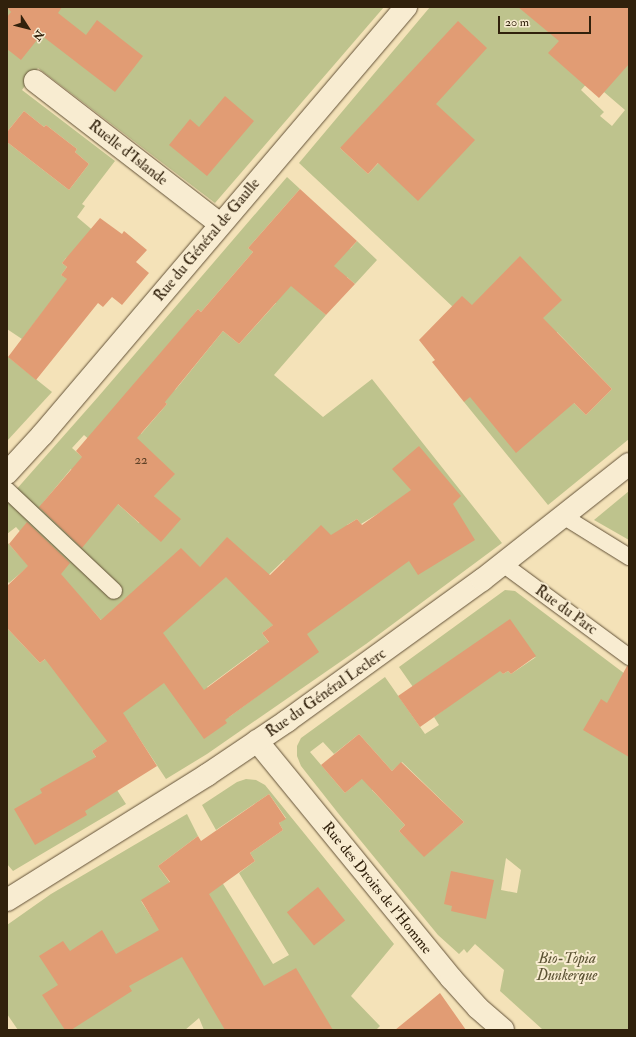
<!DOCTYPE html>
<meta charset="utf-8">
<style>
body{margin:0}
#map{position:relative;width:636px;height:1037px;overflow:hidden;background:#f4e2b8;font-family:"IM FELL Double Pica",serif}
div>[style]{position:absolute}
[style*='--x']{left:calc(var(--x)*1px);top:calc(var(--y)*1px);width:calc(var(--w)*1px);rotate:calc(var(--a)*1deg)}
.green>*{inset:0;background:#bec38d}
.building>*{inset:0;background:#e19c74;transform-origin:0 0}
.roads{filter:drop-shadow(0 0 1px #625137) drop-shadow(0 0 1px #625137)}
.service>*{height:16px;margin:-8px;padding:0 8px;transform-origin:8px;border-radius:8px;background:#f8ecd1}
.minor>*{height:22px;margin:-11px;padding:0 11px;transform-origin:11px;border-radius:11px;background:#f8ecd1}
span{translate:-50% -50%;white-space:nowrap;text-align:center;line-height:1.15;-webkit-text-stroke:4px #f8ecd1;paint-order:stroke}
.number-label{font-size:13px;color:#5d4026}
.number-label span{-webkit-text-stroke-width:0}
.street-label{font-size:15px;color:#31210c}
.park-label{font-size:15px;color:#5b5233;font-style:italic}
.frame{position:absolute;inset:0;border:8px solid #31210c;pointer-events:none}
.north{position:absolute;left:8px;top:8px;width:40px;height:40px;-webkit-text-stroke:3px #f8ecd1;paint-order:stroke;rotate:126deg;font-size:11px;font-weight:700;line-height:16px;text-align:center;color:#31210c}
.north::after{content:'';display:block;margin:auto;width:14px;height:18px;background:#31210c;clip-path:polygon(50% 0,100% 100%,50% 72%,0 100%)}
.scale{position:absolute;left:498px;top:16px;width:93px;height:18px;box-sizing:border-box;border:2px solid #31210c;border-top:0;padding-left:5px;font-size:12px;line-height:14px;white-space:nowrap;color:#31210c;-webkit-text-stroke:3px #f8ecd1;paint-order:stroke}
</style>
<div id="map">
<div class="green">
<div style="clip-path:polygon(7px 7px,384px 7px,215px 203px,38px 68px,22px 90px,115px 161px,82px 204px,85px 206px,77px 217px,109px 244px,66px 258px,62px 263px,67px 267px,61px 275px,68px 279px,22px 339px,7px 329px,7px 142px,69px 190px,89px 164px,75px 152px,77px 149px,46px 125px,44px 127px,24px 111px,7px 132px)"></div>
<div style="clip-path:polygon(evenodd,430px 7px,629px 7px,629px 439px,548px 505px,464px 402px,453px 307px,299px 163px,430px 7px,590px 80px,625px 110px,612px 126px,600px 116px,604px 112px,581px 90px,590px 80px,430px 7px,403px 137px,368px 174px,340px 148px,403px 137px,430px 7px,557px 332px,612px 389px,586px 415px,559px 388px,557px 332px)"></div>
<div style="clip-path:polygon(evenodd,287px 177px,300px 189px,248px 248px,253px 252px,201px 312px,198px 309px,150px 367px,141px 434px,167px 404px,161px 399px,176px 389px,223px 331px,239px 344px,276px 303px,276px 298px,266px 290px,351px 248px,357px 241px,377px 260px,355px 284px,347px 277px,318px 308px,326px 315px,274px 375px,323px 417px,372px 379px,502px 543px,366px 644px,207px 754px,166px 779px,131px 726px,92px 751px,126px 804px,13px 871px,7px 864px,7px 628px,40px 663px,49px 656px,103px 622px,16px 527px,7px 534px,7px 500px,98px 397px,287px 177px,84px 435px,157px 499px,180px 519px,139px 523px,118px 504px,126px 495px,72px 448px,84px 435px,287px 177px,71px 469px,101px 494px,42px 504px,71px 469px,287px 177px,384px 510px,368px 551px,347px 525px,357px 519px,361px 524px,384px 510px,287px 177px,284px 560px,295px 572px,254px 589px,284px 560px,287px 177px,313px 597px,305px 632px,290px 671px,262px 633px,313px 597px,287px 177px,257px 650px,279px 680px,229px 717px,207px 687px,257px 650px)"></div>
<div style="clip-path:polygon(7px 356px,52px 392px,7px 441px)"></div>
<div style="clip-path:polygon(629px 491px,629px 540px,594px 520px)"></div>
<div style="clip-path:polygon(7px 542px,29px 566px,9px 583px,7px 581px)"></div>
<div style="clip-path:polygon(evenodd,505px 590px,515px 591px,629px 677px,629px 1030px,542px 1029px,500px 991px,504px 970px,475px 944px,467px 953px,464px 949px,459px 954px,438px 935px,338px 813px,301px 766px,297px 756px,297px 746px,301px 738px,385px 677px,425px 734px,439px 725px,434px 717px,499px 669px,503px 674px,508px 671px,511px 674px,536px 657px,413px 687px,399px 667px,505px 590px,359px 734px,392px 771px,402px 762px,464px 822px,424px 856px,399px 831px,405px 825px,372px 790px,371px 771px,345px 793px,310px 752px,323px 742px,334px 754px,359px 734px,505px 590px,506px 858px,521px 870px,517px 893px,501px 890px,506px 858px)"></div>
<div style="clip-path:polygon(evenodd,246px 779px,256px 780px,265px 785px,394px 944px,351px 996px,380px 1026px,376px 1030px,204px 1030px,199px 1018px,185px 1030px,18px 1030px,7px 1014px,7px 925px,51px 894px,187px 814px,198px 836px,158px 866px,178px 894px,220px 879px,273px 964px,289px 955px,239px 873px,255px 861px,250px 853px,283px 830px,279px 823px,286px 818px,269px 794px,216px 830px,202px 805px,237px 782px,246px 779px,141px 901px,165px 919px,156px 924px,141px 901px)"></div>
</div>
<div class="building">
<div style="clip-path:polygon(7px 7px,62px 7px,58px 13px,86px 35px,97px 20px,143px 56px,115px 92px,41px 35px,21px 60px,7px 49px,7px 17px,11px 12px)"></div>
<div style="clip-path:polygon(518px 7px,629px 7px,629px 64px,599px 98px,548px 53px,559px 41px)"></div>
<div style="clip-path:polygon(458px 21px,487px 48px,436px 104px,475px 140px,418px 201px,378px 163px,368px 174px,340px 148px)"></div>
<div style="clip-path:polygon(225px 96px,254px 121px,207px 176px,169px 145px,190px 119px,199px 127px)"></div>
<div style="clip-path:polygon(24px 111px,44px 127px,46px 125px,77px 149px,75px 152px,89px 164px,69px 190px,7px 142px,7px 132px)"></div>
<div style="clip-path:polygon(300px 189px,357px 241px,334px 266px,355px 284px,326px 315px,291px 286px,239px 344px,223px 331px,165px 402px,167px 404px,137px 438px,175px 474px,154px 496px,181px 519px,161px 542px,118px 504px,82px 548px,39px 507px,82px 457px,76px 451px,198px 309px,201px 312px,253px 252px,248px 248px)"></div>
<div style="clip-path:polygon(100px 218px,122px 234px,124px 231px,147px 250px,136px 262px,149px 273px,122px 305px,112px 297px,103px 307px,98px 303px,36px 380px,8px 357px,67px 279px,61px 275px,67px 267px,62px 263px)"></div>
<div style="clip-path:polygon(520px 256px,562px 300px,543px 318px,612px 389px,586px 415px,574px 403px,516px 453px,470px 397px,464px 402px,432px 362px,435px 360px,419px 340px,462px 296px,472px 305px)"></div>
<div style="clip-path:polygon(evenodd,419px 446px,461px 496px,453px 504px,475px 540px,418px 575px,409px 561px,307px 634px,319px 652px,225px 720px,227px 723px,204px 739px,164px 683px,123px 713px,157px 766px,85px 811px,87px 815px,35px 845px,14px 809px,42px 793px,40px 789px,96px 757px,92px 751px,107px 741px,45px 659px,40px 663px,7px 628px,7px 586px,28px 566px,9px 544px,27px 522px,70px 563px,61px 574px,101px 620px,181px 548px,200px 567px,227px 537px,270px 575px,321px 525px,331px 535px,357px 519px,362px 525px,411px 490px,392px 469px,419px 446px,226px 577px,273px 625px,262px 633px,269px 642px,204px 690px,163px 633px,226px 577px)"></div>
<div style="clip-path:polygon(510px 619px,536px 656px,511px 674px,508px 671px,503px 674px,500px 671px,420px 727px,398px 696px)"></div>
<div style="clip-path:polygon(627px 666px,629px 666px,629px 757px,583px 730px,601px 699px,607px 703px)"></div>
<div style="clip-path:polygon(359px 734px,392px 771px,401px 762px,464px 822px,424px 857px,399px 831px,405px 825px,362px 779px,345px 793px,321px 765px)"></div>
<div style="clip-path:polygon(269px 794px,286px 819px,279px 823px,283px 830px,250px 853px,255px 861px,209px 894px,264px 986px,296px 968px,333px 1030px,225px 1030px,182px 957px,129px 986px,132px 991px,71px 1030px,65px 1030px,42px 995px,58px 985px,39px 956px,63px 941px,70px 951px,102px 930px,116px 954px,159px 930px,141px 900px,170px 882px,158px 866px,198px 836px,201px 841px)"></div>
<div style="clip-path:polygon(451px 871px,494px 880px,486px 919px,451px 911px,452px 906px,444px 904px)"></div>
<div style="left:318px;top:887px;width:43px;height:40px;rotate:51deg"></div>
<div style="clip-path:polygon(440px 993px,466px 1030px,395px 1030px,422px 1008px)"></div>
</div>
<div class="roads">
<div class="service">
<div style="--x:7;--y:490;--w:147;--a:43.3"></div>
<div style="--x:563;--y:516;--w:78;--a:31.8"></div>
<div style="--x:503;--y:564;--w:157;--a:36.4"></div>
</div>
<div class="minor">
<div style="--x:35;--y:81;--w:234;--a:37.7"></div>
<div style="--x:7;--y:473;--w:52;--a:-47.4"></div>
<div style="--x:42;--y:435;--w:562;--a:-49.62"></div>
<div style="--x:257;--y:741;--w:306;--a:50.7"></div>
<div style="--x:451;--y:978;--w:40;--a:48"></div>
<div style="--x:478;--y:1008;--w:33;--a:41"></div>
<div style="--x:7;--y:900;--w:236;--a:-32"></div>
<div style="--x:207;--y:775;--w:97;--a:-34"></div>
<div style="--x:287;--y:721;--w:241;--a:-35.9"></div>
<div style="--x:482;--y:580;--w:187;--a:-38.3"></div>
</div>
</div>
<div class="number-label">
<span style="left:141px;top:460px">22</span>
</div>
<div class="street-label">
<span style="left:128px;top:153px;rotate:38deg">Ruelle d'Islande</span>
<span style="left:207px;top:240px;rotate:-50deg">Rue du Général de Gaulle</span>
<span style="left:566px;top:610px;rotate:36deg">Rue du Parc</span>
<span style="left:326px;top:693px;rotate:-35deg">Rue du Général Leclerc</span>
<span style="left:377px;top:888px;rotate:51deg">Rue des Droits de l'Homme</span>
</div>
<div class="park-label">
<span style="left:567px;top:967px">Bio-Topia<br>Dunkerque</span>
</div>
<div class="frame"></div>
<div class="north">N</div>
<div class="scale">20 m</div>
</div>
